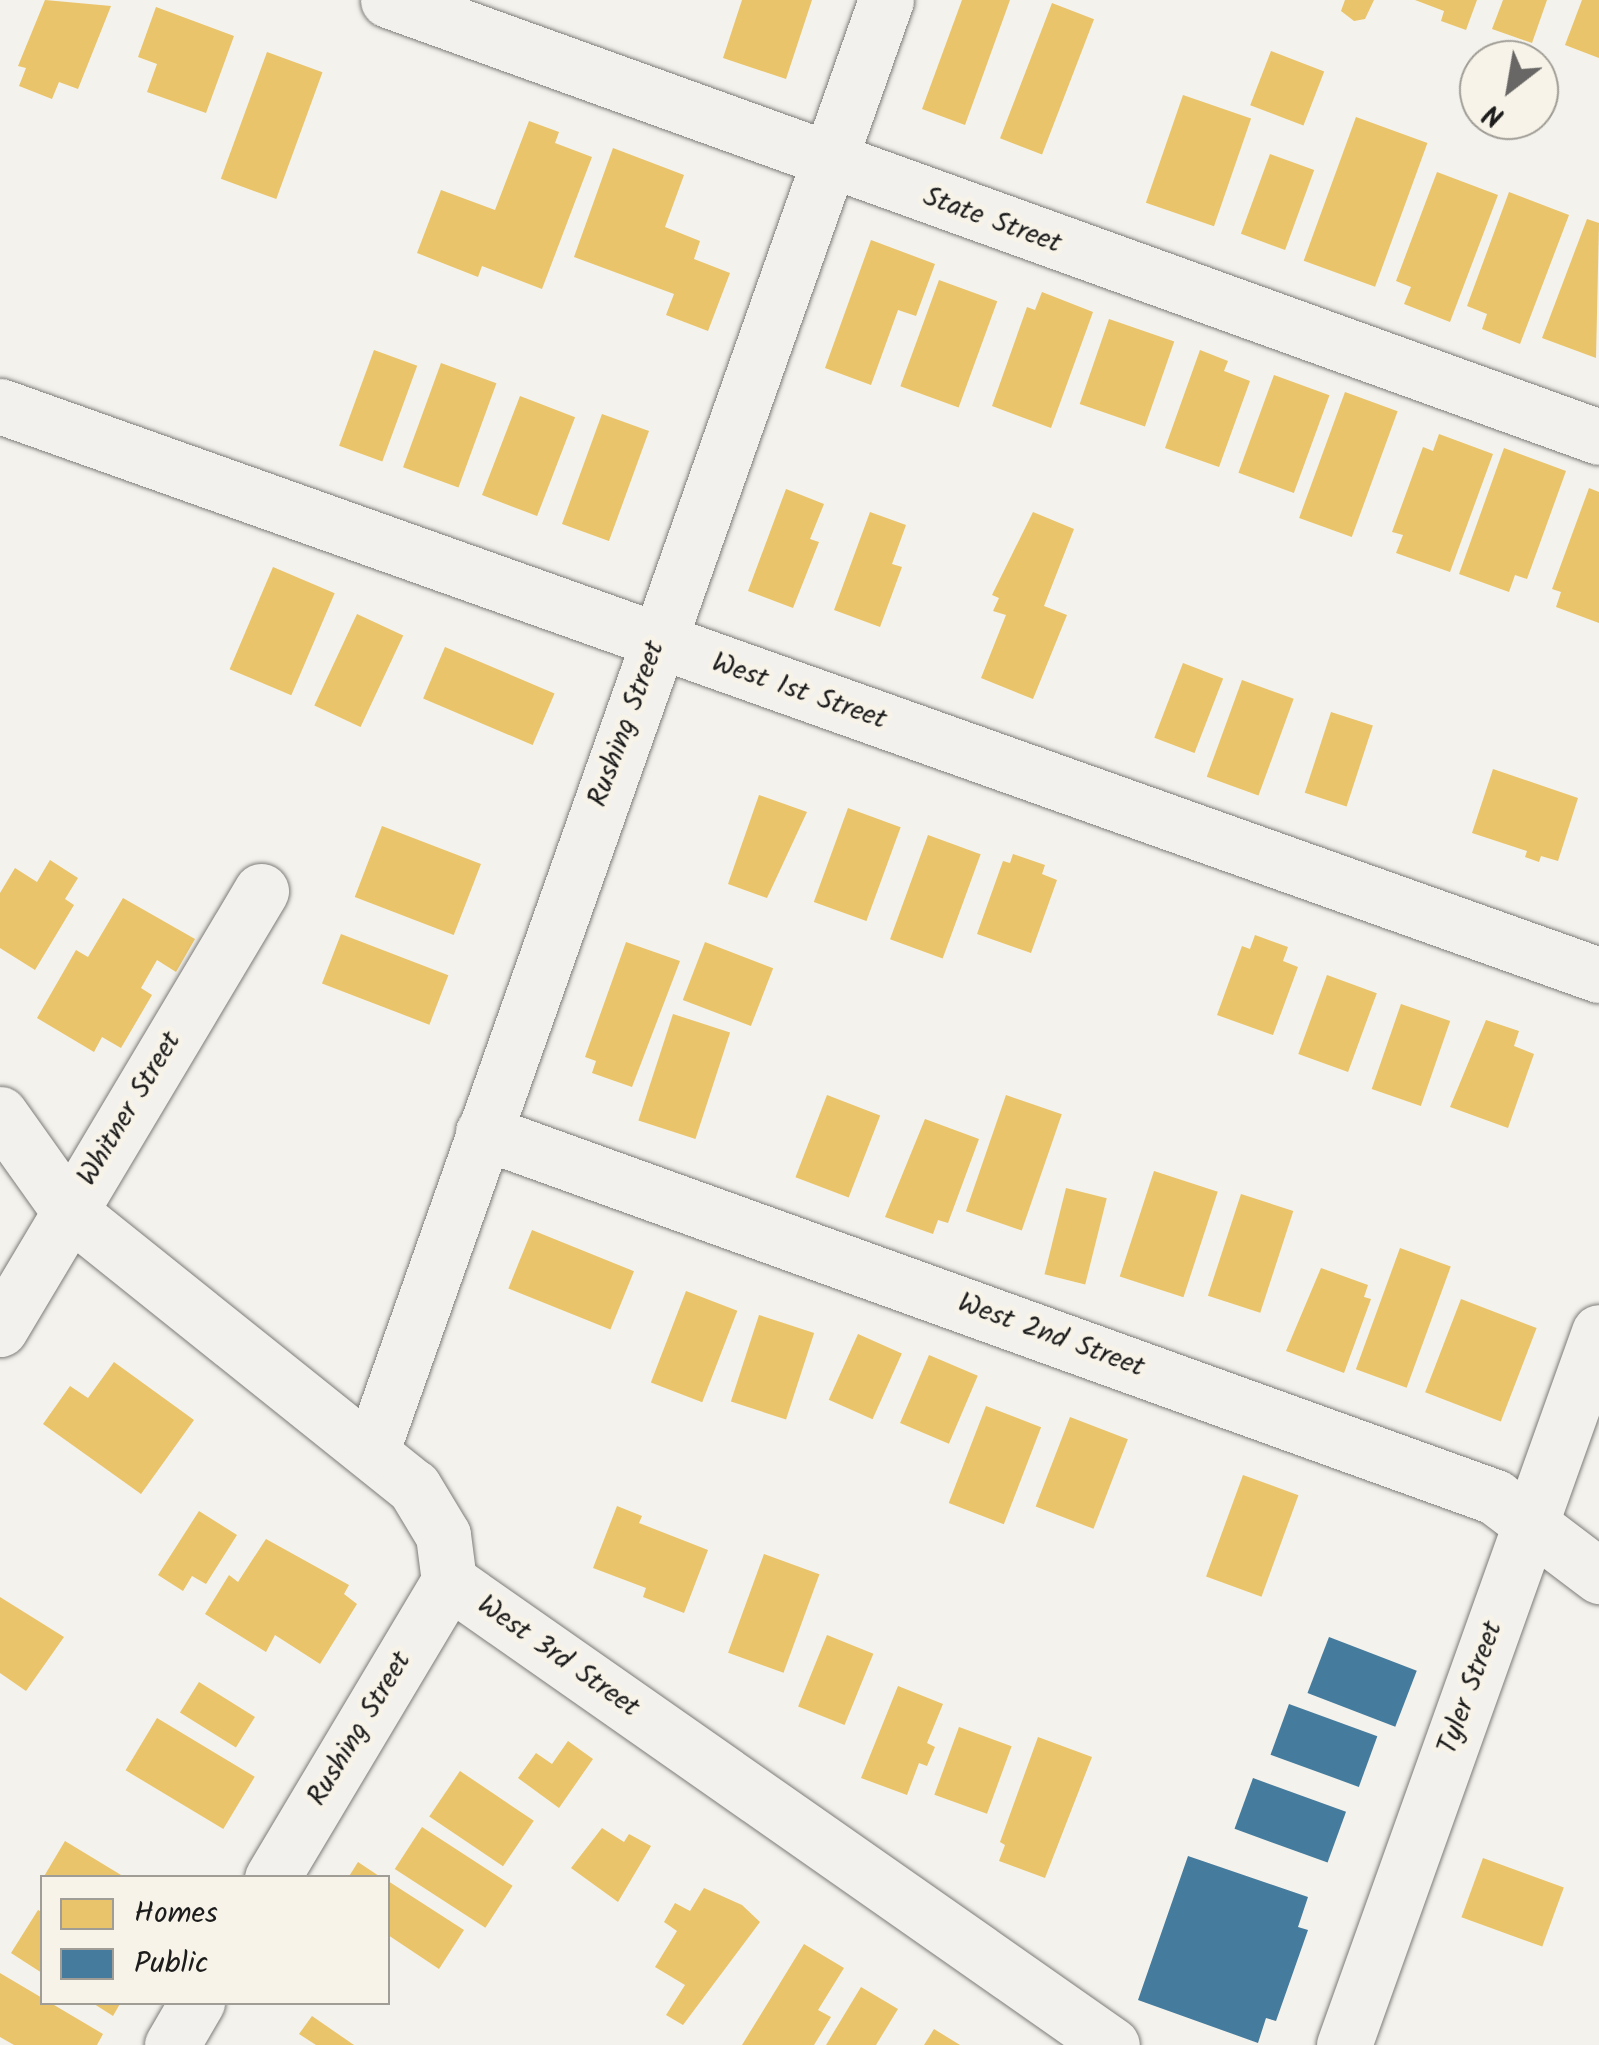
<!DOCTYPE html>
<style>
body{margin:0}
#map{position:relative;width:1599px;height:2045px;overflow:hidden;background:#f4f2ec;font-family:Kalam,sans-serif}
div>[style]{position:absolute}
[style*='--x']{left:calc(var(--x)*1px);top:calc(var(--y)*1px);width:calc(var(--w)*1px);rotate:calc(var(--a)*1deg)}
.homes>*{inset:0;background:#e9c46a;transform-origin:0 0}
.public>*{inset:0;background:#457b9d;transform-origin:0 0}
.roads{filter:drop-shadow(0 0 2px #7d7c7a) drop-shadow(0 0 2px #7d7c7a)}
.street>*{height:55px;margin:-27.5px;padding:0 27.5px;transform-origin:27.5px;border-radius:27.5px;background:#f2f1ed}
span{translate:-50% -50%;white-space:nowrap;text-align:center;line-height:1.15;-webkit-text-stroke:10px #f7f3e8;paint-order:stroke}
.street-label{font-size:28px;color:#1c1c1c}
.legend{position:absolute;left:40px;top:1875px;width:350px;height:130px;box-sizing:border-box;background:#f7f3e8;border:2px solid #9f9d96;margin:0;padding:12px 18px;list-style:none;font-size:30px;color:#1c1c1c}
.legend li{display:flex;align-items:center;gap:20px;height:50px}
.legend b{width:50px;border:2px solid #9f9d96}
.north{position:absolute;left:1459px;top:40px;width:100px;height:100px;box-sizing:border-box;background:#f7f3e8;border:2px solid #9f9d96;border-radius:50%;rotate:211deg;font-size:28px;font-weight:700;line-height:40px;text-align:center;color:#1c1c1c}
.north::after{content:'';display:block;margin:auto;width:35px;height:45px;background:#686765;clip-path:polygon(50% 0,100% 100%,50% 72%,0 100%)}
</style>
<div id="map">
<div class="homes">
<div style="clip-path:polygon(45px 0,111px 6px,78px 89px,59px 82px,52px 99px,19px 86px,26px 68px,18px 66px)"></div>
<div style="clip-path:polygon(742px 0,812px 0,786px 79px,723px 58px)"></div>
<div style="clip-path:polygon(962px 0,1010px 0,965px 125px,922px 109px)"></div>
<div style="clip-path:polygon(1345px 0,1374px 0,1365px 19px,1354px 21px,1341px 11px)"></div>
<div style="clip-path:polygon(1415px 0,1477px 0,1466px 30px,1441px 21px,1444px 11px)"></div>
<div style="clip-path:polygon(1503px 0,1547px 0,1532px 43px,1492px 29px)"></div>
<div style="clip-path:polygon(1582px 0,1599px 0,1599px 58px,1565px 45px)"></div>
<div style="left:1052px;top:3px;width:45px;height:145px;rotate:21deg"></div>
<div style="clip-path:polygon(156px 7px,234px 36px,206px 113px,147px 92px,157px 64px,138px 57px)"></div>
<div style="left:1271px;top:51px;width:57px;height:58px;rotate:21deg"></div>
<div style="left:267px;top:52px;width:59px;height:135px;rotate:20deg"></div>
<div style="left:1183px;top:95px;width:72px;height:114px;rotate:19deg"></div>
<div style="left:1356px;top:117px;width:76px;height:153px;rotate:20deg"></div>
<div style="clip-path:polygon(529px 121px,559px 132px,555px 143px,592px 157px,542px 289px,482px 266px,478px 277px,417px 253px,441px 190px,495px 210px)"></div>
<div style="clip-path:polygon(613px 148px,684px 175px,665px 227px,700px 241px,694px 259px,730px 273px,708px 331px,666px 315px,674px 294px,574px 257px)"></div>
<div style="left:1270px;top:154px;width:47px;height:85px;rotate:20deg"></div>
<div style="clip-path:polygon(1437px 172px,1498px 195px,1450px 322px,1404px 304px,1411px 287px,1396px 281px)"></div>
<div style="clip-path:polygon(1509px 192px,1569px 215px,1520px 344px,1482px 329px,1487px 314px,1467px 306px)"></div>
<div style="clip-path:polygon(1587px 219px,1599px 223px,1596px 358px,1542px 338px)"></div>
<div style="clip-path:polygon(871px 240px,935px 264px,916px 316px,898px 310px,871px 385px,825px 368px)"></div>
<div style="left:939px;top:280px;width:62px;height:113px;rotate:20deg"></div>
<div style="clip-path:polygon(1042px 292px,1093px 312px,1051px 428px,992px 406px,1027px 307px,1035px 310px)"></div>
<div style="left:1109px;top:319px;width:69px;height:90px;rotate:19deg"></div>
<div style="left:374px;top:350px;width:46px;height:102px;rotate:20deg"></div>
<div style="clip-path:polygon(1200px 350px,1228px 361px,1224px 371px,1250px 381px,1219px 467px,1165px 448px)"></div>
<div style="left:441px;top:363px;width:59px;height:111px;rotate:20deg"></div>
<div style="left:1274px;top:375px;width:59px;height:104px;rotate:20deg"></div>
<div style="left:1345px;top:392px;width:56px;height:134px;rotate:20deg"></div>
<div style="left:520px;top:396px;width:59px;height:106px;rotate:21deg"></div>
<div style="left:602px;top:414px;width:50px;height:117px;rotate:20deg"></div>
<div style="clip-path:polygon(1439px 434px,1493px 454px,1450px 572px,1396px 553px,1403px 535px,1392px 532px,1423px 447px,1433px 451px)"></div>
<div style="clip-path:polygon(1504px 448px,1566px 471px,1527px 579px,1515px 575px,1509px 592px,1459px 574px)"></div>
<div style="clip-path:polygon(1589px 488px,1599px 492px,1599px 623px,1556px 607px,1561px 592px,1552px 589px)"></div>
<div style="clip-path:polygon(786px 489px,824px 504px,810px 539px,819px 542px,793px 608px,748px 591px)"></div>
<div style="clip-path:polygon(870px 512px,906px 525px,892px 564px,902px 567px,880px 627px,834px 610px)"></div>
<div style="clip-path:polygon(1033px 512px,1074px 529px,1044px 606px,1067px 615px,1033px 699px,981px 678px,1006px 615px,993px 611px,999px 598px,992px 595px)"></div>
<div style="left:273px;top:567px;width:67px;height:111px;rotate:23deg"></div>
<div style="left:357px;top:614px;width:51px;height:101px;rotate:25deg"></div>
<div style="left:445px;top:647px;width:119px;height:56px;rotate:23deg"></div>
<div style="left:1183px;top:663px;width:43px;height:80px;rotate:21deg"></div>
<div style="left:1242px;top:680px;width:55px;height:103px;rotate:20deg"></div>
<div style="left:1331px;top:712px;width:44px;height:85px;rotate:18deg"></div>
<div style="clip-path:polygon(1493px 769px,1578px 798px,1558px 861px,1541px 856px,1539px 862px,1525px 857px,1527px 851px,1472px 833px)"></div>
<div style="clip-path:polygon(759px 795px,807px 812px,767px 898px,728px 884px)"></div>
<div style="left:848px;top:808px;width:56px;height:100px;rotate:20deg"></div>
<div style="left:382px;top:826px;width:106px;height:76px;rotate:21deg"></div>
<div style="left:928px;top:835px;width:56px;height:111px;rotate:20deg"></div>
<div style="clip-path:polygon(1013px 854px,1045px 865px,1042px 874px,1057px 880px,1031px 953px,977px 934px,1003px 861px,1010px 863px)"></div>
<div style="clip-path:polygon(50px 860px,78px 878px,65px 899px,74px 905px,35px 970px,0 948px,0 893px,15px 868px,37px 882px)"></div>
<div style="clip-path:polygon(123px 898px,195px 939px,176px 972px,157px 960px,141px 988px,152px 995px,121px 1048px,102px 1037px,94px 1052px,37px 1018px,76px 950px,88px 957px)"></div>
<div style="left:341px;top:934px;width:115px;height:53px;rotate:21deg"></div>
<div style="clip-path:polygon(1255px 935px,1288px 947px,1283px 961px,1298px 967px,1273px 1035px,1217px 1015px,1242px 946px,1250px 949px)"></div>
<div style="clip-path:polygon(626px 942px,680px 961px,632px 1087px,592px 1073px,596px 1061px,585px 1057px)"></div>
<div style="left:705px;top:942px;width:73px;height:62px;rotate:21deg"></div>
<div style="left:1327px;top:975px;width:53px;height:84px;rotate:20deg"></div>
<div style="left:1401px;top:1004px;width:52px;height:90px;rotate:19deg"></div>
<div style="left:673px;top:1014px;width:60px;height:112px;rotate:18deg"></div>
<div style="clip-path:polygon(1486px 1020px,1519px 1031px,1514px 1046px,1534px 1054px,1508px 1128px,1450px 1107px)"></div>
<div style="left:827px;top:1095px;width:57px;height:88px;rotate:21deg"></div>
<div style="left:1006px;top:1095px;width:59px;height:123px;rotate:19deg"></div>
<div style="clip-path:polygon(925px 1119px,979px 1139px,948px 1223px,938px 1220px,933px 1234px,885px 1217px)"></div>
<div style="left:1154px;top:1171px;width:67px;height:111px;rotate:18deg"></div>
<div style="left:1066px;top:1188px;width:42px;height:89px;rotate:14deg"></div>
<div style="left:1241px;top:1194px;width:55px;height:107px;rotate:18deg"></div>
<div style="left:532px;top:1230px;width:110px;height:63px;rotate:22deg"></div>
<div style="left:1400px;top:1248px;width:54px;height:129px;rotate:20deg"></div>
<div style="clip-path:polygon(1321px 1268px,1368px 1285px,1364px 1297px,1371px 1299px,1344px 1373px,1286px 1351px)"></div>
<div style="left:686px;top:1291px;width:55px;height:98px;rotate:21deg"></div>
<div style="left:1461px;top:1299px;width:81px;height:100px;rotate:21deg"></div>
<div style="left:759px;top:1315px;width:58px;height:91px;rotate:18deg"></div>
<div style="left:858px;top:1334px;width:48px;height:72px;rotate:24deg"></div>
<div style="left:929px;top:1355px;width:53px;height:74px;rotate:23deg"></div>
<div style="clip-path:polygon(114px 1362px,194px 1420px,141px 1494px,43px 1424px,70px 1386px,88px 1398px)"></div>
<div style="left:986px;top:1406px;width:59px;height:104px;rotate:21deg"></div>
<div style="left:1070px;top:1417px;width:62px;height:96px;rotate:21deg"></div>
<div style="left:1243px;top:1475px;width:59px;height:108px;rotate:20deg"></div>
<div style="clip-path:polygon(617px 1506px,642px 1516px,639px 1523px,708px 1550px,684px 1613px,643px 1597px,646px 1588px,593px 1568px)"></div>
<div style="clip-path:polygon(199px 1511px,237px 1535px,206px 1584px,192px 1576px,183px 1591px,158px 1575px)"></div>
<div style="clip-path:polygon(266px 1539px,349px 1585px,344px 1594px,357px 1604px,320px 1664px,275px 1635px,266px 1652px,205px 1614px,229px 1575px,238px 1582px)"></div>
<div style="left:764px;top:1554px;width:59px;height:105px;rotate:20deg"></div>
<div style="clip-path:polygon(0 1597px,64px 1637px,26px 1691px,0 1673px)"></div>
<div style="left:827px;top:1635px;width:50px;height:77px;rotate:22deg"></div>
<div style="left:199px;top:1682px;width:66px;height:36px;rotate:32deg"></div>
<div style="clip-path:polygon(898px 1686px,943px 1704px,927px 1743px,935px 1747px,927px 1766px,919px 1763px,907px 1795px,861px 1778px)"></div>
<div style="left:157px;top:1718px;width:114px;height:61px;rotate:31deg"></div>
<div style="left:959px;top:1727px;width:56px;height:72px;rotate:20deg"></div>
<div style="clip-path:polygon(1038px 1737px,1092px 1757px,1045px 1878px,999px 1861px,1005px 1845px,1000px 1842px)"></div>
<div style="clip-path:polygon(568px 1741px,593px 1759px,559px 1808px,518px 1778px,536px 1753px,552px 1764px)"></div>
<div style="left:460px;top:1771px;width:89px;height:55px;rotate:34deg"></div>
<div style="left:422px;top:1827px;width:108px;height:50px;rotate:33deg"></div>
<div style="clip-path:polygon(602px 1828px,624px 1842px,629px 1834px,651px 1846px,618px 1902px,571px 1868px)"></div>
<div style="clip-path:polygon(65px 1841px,126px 1878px,43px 1878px)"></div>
<div style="left:1483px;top:1858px;width:86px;height:63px;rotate:20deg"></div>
<div style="clip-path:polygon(358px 1862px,382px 1878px,348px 1878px)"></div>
<div style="clip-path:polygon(388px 1881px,464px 1930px,439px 1969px,388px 1935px)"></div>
<div style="clip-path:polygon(704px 1888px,742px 1905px,760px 1922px,683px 2025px,666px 2015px,685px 1985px,655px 1967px,677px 1931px,664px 1922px,675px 1903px,690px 1911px)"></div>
<div style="clip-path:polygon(38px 1910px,42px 1912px,42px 1973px,11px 1953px)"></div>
<div style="clip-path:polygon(804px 1944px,844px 1968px,818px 2010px,831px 2017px,814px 2045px,742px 2045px)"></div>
<div style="clip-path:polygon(0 1973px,103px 2034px,97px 2045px,14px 2045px,0 2037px)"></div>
<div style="clip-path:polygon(861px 1987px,898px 2009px,876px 2045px,826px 2045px)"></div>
<div style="clip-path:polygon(91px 2002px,121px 2002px,113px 2016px)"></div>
<div style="clip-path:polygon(312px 2016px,354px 2045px,316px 2045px,299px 2034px)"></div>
<div style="clip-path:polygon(934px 2029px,960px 2045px,924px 2045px)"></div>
</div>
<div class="public">
<div style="left:1329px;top:1637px;width:94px;height:60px;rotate:21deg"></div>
<div style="left:1289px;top:1704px;width:94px;height:54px;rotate:20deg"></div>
<div style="left:1253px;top:1778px;width:99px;height:54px;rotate:20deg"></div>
<div style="clip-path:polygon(1188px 1856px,1308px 1897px,1298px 1927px,1308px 1930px,1276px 2021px,1266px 2018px,1258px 2043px,1138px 2000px)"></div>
</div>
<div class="roads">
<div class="street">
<div style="--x:388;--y:0;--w:1287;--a:19.84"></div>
<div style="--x:0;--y:406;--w:1697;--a:19.59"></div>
<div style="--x:0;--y:1114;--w:119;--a:54.6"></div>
<div style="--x:69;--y:1211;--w:442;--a:38.7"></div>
<div style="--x:414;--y:1487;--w:56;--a:58.9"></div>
<div style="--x:443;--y:1535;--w:46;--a:82.6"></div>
<div style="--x:449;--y:1581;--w:809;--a:34.99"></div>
<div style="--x:483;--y:1132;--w:1076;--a:19.83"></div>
<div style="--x:1495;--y:1497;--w:131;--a:37.2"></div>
<div style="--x:0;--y:1329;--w:510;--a:-59.21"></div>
<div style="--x:372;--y:1450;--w:1538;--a:-70.48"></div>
<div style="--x:272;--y:1878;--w:346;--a:-59.2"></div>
<div style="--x:172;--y:2045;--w:50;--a:-59.8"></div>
<div style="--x:1344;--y:2045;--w:757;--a:-70.32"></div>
</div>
</div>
<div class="street-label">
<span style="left:992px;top:221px;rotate:20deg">State Street</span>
<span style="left:799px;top:692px;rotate:19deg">West 1st Street</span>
<span style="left:627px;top:724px;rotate:-70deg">Rushing Street</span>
<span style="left:130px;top:1109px;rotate:-59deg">Whitner Street</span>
<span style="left:1051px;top:1336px;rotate:20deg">West 2nd Street</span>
<span style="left:558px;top:1657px;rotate:35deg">West 3rd Street</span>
<span style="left:1471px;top:1688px;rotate:-70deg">Tyler Street</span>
<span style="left:360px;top:1729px;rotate:-59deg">Rushing Street</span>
</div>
<ul class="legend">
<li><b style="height:28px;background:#e9c46a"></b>Homes</li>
<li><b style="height:28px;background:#457b9d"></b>Public</li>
</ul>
<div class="north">N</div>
</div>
